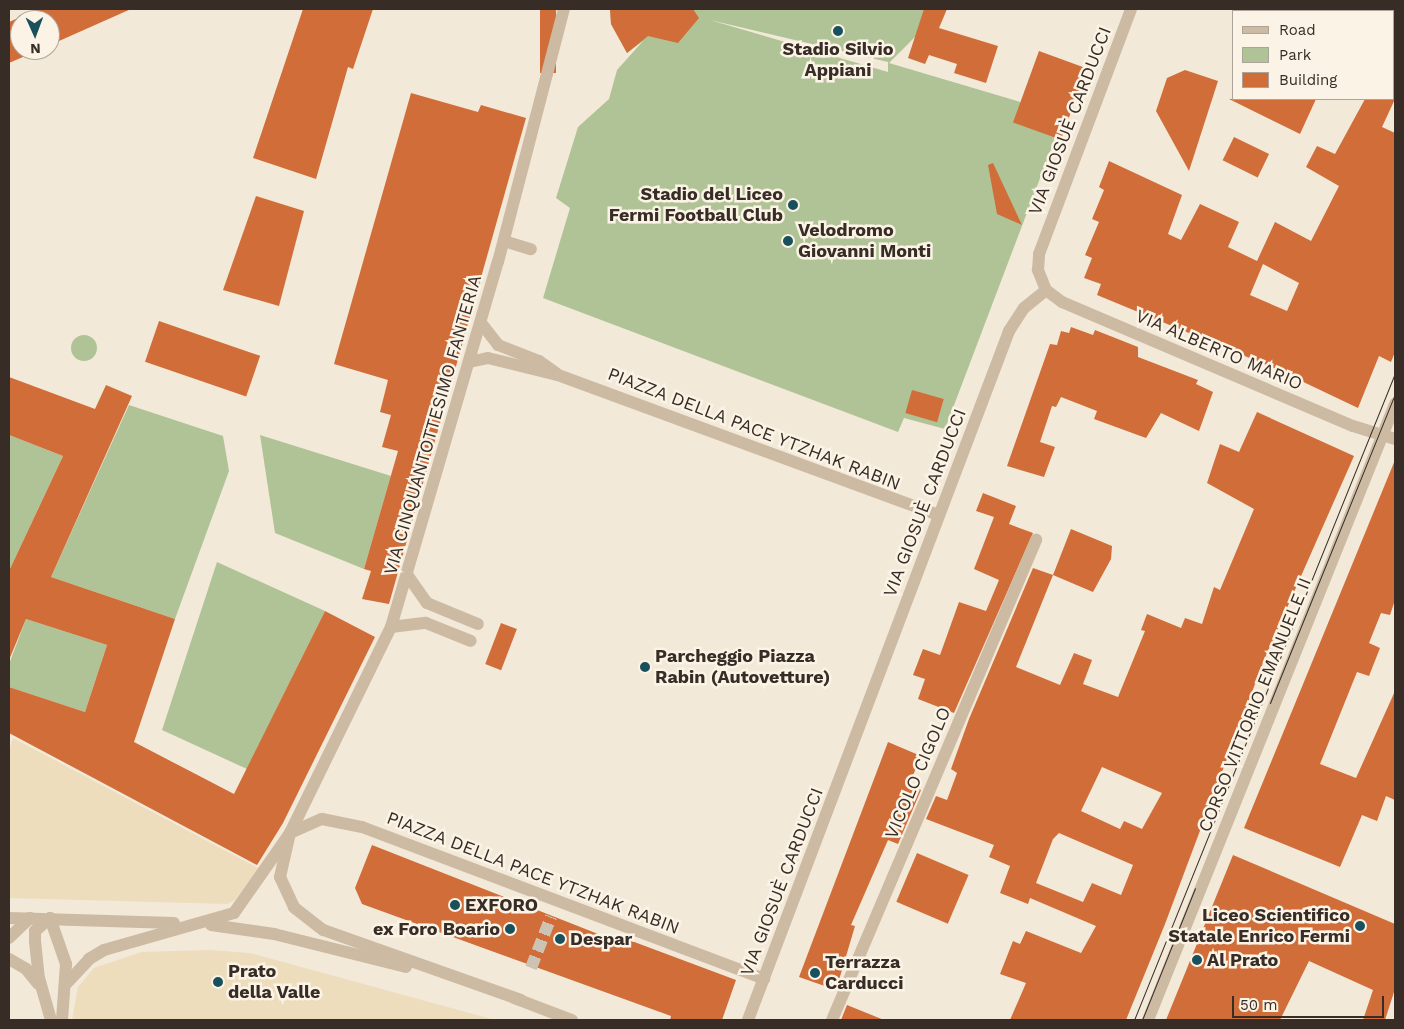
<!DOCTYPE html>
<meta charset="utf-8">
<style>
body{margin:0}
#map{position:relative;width:1404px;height:1029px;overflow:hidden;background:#f3e9d8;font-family:"Work Sans",sans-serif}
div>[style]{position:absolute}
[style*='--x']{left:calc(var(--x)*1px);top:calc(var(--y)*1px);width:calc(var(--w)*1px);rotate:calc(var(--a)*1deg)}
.green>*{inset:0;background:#b0c397}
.round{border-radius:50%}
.plaza>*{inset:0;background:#edddbd}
.building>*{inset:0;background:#d06d39;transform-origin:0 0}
.minor-tunnel>*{height:12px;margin-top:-6px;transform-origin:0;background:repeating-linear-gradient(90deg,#cdc3b4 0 12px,transparent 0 18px)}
.minor>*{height:12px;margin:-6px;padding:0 6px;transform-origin:6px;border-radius:6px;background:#ccbaa3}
.tram>*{height:1px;margin:-0.5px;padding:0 0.5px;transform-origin:0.5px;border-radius:0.5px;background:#372d26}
.dots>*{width:14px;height:14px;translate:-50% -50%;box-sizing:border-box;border:2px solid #fbf3e5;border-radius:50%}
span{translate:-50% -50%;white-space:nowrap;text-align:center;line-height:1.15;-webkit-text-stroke:5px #fbf3e5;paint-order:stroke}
.poi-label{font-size:18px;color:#372d26;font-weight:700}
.right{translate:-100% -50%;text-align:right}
.left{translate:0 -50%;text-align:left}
.street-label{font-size:18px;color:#372d26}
.frame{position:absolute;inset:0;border:10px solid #372d26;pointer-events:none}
.legend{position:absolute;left:1232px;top:10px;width:162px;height:90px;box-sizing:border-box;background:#fbf3e5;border:1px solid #ada499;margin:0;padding:6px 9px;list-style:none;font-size:15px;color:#372d26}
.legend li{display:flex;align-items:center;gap:10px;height:25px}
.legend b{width:25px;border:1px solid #ada499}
.north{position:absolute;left:10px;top:10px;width:50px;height:50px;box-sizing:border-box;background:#fbf3e5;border:1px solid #ada499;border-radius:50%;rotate:178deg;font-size:14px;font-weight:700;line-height:20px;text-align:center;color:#372d26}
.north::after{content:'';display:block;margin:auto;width:18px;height:22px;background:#18505c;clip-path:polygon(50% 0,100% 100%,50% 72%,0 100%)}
.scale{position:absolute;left:1232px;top:996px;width:152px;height:22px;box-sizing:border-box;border:2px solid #372d26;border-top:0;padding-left:6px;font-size:15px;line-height:18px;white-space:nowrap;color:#372d26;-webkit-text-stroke:4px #fbf3e5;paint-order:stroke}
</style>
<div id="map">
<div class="green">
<div style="clip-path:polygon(evenodd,610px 9px,943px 9px,889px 63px,1064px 115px,945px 429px,904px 418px,898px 432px,543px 298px,570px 208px,556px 198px,578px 127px,609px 99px,617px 70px,643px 41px,627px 53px,611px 24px,610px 9px,710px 20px,888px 62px,888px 72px,710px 20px)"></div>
<div class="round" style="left:71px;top:335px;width:26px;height:26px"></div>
<div style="clip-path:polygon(129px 405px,223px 436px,229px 471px,175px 619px,51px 577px)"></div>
<div style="clip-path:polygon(9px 435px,63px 456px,9px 571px)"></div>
<div style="clip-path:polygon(260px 435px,391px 476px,364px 569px,275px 533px)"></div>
<div style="clip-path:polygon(217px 562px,325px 611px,247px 769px,162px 730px)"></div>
<div style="clip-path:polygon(26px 619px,107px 645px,85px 712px,9px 687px,9px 664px)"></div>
</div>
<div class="plaza">
<div style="clip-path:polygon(13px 738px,258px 868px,235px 900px,227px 904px,9px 898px,9px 751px)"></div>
<div style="clip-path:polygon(209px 950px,250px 953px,495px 1020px,72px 1020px,78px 987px,94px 968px,141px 952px)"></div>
</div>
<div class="building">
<div style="clip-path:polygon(39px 9px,131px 9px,50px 45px,50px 20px,20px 20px,20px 50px,39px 50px,9px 63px,9px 22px)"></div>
<div style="clip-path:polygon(303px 9px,373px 9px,353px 69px,348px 67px,316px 179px,253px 158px)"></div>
<div style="left:540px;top:9px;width:16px;height:64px"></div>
<div style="clip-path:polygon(610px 9px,693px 9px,699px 18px,678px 43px,648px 36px,627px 53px,611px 24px)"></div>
<div style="clip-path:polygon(924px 9px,947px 9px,939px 28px,998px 46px,986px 83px,954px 73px,957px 64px,929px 55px,925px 64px,908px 58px)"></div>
<div style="left:1039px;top:51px;width:51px;height:76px;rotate:20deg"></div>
<div style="clip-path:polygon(1185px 70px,1218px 81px,1189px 171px,1156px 111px,1167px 78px)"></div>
<div style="clip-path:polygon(411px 93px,478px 112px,481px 105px,526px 118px,389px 604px,362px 599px,371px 571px,364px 569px,398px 451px,382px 447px,391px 415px,380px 412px,388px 380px,334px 364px)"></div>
<div style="clip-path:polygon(1229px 99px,1316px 99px,1300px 134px)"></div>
<div style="clip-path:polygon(evenodd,1365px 99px,1395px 99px,1382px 127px,1395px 133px,1395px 352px,1391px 362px,1379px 356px,1358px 408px,1274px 368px,1097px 295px,1101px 284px,1084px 278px,1092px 258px,1085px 255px,1099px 222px,1092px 219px,1104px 190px,1099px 187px,1109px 161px,1182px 195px,1168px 234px,1181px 240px,1200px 204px,1239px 222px,1228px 247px,1257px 261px,1275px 222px,1311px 241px,1339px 186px,1306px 167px,1317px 146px,1335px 154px,1365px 99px,1263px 264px,1299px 283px,1287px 311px,1250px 295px,1263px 264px)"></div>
<div style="left:1234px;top:137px;width:39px;height:26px;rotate:26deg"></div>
<div style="clip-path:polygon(993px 163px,1022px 225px,997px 214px,988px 165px)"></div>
<div style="clip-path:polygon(256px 196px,304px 211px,279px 306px,223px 290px)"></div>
<div style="left:159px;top:321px;width:107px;height:43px;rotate:19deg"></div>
<div style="clip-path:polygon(1071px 327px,1093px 335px,1095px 330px,1138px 347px,1138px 357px,1198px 380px,1196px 384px,1213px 392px,1199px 431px,1161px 413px,1146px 438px,1094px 419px,1097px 411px,1061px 397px,1056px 407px,1052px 406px,1040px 442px,1055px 447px,1044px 477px,1007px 466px,1050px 344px,1057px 345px,1061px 331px,1069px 333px)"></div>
<div style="clip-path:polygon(9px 377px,95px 409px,106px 385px,132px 396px,51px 577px,175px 619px,134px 742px,234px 794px,325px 611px,375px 637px,283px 823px,257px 865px,9px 733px,9px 687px,85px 712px,107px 645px,26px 619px,9px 660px,9px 571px,63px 456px,9px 435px)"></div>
<div style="left:912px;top:390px;width:33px;height:24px;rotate:16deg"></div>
<div style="clip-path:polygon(evenodd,1257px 412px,1354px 456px,1264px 660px,1165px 924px,1126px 1020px,1010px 1020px,1026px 983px,1000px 974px,1013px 941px,1020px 944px,1026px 931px,1081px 953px,1096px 926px,1030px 898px,1028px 904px,1000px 893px,1010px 866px,989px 857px,994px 845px,926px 819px,936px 796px,947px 800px,957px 773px,951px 769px,969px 719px,1033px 568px,1053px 575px,1016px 667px,1060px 685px,1074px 653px,1092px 660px,1083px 684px,1118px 697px,1145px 631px,1141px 630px,1147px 614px,1181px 628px,1185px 618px,1202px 624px,1214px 587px,1220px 590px,1254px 509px,1207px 483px,1220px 444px,1239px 452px,1257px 412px,1102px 767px,1162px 793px,1142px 829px,1124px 821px,1120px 829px,1081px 811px,1102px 767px,1257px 412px,1059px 833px,1133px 865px,1121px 895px,1092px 883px,1083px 902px,1036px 883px,1053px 839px,1059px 833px)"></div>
<div style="clip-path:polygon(1395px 460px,1395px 600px,1390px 615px,1381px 613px,1369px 643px,1380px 648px,1369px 676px,1357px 672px,1320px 764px,1356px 778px,1395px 691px,1395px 800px,1386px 796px,1377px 821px,1362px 815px,1340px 867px,1244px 828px)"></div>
<div style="clip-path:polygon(983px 493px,1016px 506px,1009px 524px,1033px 533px,954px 713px,918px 699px,925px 679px,913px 675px,923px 649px,940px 655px,959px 602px,986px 611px,999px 580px,974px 569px,994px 517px,976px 511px)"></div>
<div style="clip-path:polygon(1071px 529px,1112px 546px,1111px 559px,1093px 592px,1053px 575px)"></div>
<div style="left:501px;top:623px;width:17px;height:44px;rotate:21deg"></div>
<div style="clip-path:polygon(888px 742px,921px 756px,909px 785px,921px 790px,898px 844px,888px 840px,851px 925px,855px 926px,836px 990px,799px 977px)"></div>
<div style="clip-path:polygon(372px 845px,626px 945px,629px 940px,736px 980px,722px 1020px,670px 1020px,671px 1016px,362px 904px,355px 888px)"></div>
<div style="left:917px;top:853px;width:56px;height:53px;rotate:23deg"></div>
<div style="clip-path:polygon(1233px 855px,1395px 924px,1395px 989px,1385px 1020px,1363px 1020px,1373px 990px,1309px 961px,1280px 1020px,1166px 1020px)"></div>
<div style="clip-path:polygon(847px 1005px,884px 1020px,841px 1020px)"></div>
</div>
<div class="minor-tunnel">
<div style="--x:531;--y:968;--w:55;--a:-68.6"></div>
</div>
<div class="minor">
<div style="--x:1317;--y:9;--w:4;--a:27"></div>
<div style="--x:1393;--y:49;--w:3;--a:45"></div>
<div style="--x:504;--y:241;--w:28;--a:17"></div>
<div style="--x:1046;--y:290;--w:20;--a:37"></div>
<div style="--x:1062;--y:302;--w:316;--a:23.1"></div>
<div style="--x:1353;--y:426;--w:44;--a:17.2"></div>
<div style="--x:1046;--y:290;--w:22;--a:-112"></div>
<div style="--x:1038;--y:270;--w:16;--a:-86"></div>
<div style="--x:1039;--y:254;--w:262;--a:-69.4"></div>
<div style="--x:481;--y:323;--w:28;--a:52"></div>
<div style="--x:498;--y:345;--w:44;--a:21.3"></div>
<div style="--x:539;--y:361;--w:21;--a:35"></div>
<div style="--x:469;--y:362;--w:19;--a:-12"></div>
<div style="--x:488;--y:358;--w:72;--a:13.7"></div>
<div style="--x:558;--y:375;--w:405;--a:20.2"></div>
<div style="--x:408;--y:576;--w:33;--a:55"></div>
<div style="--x:427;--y:603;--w:55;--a:22.4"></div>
<div style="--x:391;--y:627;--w:35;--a:-7"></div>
<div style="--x:426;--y:623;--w:48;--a:21.8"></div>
<div style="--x:9;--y:918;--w:165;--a:1.7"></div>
<div style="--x:50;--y:918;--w:20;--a:139"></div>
<div style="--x:35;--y:931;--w:10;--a:90"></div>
<div style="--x:35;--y:941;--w:37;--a:84"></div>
<div style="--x:39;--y:978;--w:44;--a:74.1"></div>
<div style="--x:50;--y:918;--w:49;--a:70.8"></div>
<div style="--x:66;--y:964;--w:56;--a:94.1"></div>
<div style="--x:211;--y:925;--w:64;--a:8.1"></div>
<div style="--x:274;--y:934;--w:136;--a:14"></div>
<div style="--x:9;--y:938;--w:29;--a:-44"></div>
<div style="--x:9;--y:959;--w:20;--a:30"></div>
<div style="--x:26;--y:969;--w:19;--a:51"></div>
<div style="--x:67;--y:983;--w:33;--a:-47"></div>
<div style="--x:89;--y:959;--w:17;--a:-31"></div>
<div style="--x:104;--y:950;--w:135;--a:-15.9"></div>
<div style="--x:234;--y:913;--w:98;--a:-55"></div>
<div style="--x:290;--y:833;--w:35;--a:-24"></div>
<div style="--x:322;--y:819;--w:41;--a:11.3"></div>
<div style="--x:362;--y:827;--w:430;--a:20.7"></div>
<div style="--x:514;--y:998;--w:62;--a:20.8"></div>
<div style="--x:521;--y:1000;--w:210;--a:-160.5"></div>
<div style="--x:323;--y:930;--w:37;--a:-142"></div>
<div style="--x:294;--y:907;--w:33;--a:-115"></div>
<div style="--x:280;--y:877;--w:45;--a:-77.2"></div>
<div style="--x:290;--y:833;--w:229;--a:-63.9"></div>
<div style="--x:391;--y:627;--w:380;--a:-73.7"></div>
<div style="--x:498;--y:262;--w:261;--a:-75.4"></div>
<div style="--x:748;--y:1020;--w:737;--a:-69.25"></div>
<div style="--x:1009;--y:331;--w:27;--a:-57"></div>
<div style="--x:1024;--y:308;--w:28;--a:-39"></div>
<div style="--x:832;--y:1020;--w:522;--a:-66.97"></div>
<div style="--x:1148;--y:1020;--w:664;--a:-68.15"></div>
</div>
<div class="tram">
<div style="--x:1270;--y:703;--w:334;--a:-68"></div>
<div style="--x:1134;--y:1020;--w:698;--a:-68.03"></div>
<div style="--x:1142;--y:1020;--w:142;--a:-68.1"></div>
</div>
<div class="dots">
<div style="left:838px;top:31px;background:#18505c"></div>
<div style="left:793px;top:205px;background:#18505c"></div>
<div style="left:788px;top:241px;background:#18505c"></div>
<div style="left:645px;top:667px;background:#18505c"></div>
<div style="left:455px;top:905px;background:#18505c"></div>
<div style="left:1360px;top:926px;background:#18505c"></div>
<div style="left:510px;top:929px;background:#18505c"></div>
<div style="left:560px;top:939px;background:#18505c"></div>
<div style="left:1197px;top:960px;background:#18505c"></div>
<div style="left:815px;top:973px;background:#18505c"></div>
<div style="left:218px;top:982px;background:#18505c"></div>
</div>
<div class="poi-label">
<span style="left:838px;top:60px">Stadio Silvio<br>Appiani</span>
<span class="right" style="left:783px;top:205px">Stadio del Liceo<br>Fermi Football Club</span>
<span class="left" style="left:798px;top:241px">Velodromo<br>Giovanni Monti</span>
<span class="left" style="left:655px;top:667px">Parcheggio Piazza<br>Rabin (Autovetture)</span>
<span class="left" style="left:465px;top:905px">EXFORO</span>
<span class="right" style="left:1350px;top:926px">Liceo Scientifico<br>Statale Enrico Fermi</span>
<span class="right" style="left:500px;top:929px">ex Foro Boario</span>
<span class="left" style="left:570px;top:939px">Despar</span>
<span class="left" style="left:1207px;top:960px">Al Prato</span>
<span class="left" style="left:825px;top:973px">Terrazza<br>Carducci</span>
<span class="left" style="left:228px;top:982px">Prato<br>della Valle</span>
</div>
<div class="street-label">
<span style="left:1070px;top:121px;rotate:-69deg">VIA GIOSUÈ CARDUCCI</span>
<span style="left:1219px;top:350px;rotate:23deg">VIA ALBERTO MARIO</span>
<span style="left:433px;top:425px;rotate:-74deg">VIA CINQUANTOTTESIMO FANTERIA</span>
<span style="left:754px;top:429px;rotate:21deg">PIAZZA DELLA PACE YTZHAK RABIN</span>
<span style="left:925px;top:503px;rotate:-69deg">VIA GIOSUÈ CARDUCCI</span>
<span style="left:1255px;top:705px;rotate:-68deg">CORSO VITTORIO EMANUELE II</span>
<span style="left:918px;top:773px;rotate:-67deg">VICOLO CIGOLO</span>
<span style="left:533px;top:873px;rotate:21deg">PIAZZA DELLA PACE YTZHAK RABIN</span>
<span style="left:782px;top:882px;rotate:-69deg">VIA GIOSUÈ CARDUCCI</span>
</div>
<div class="frame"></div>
<ul class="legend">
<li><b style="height:6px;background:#ccbaa3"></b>Road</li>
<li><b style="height:14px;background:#b0c397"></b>Park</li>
<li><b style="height:14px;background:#d06d39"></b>Building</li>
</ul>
<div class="north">N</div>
<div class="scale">50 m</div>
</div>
